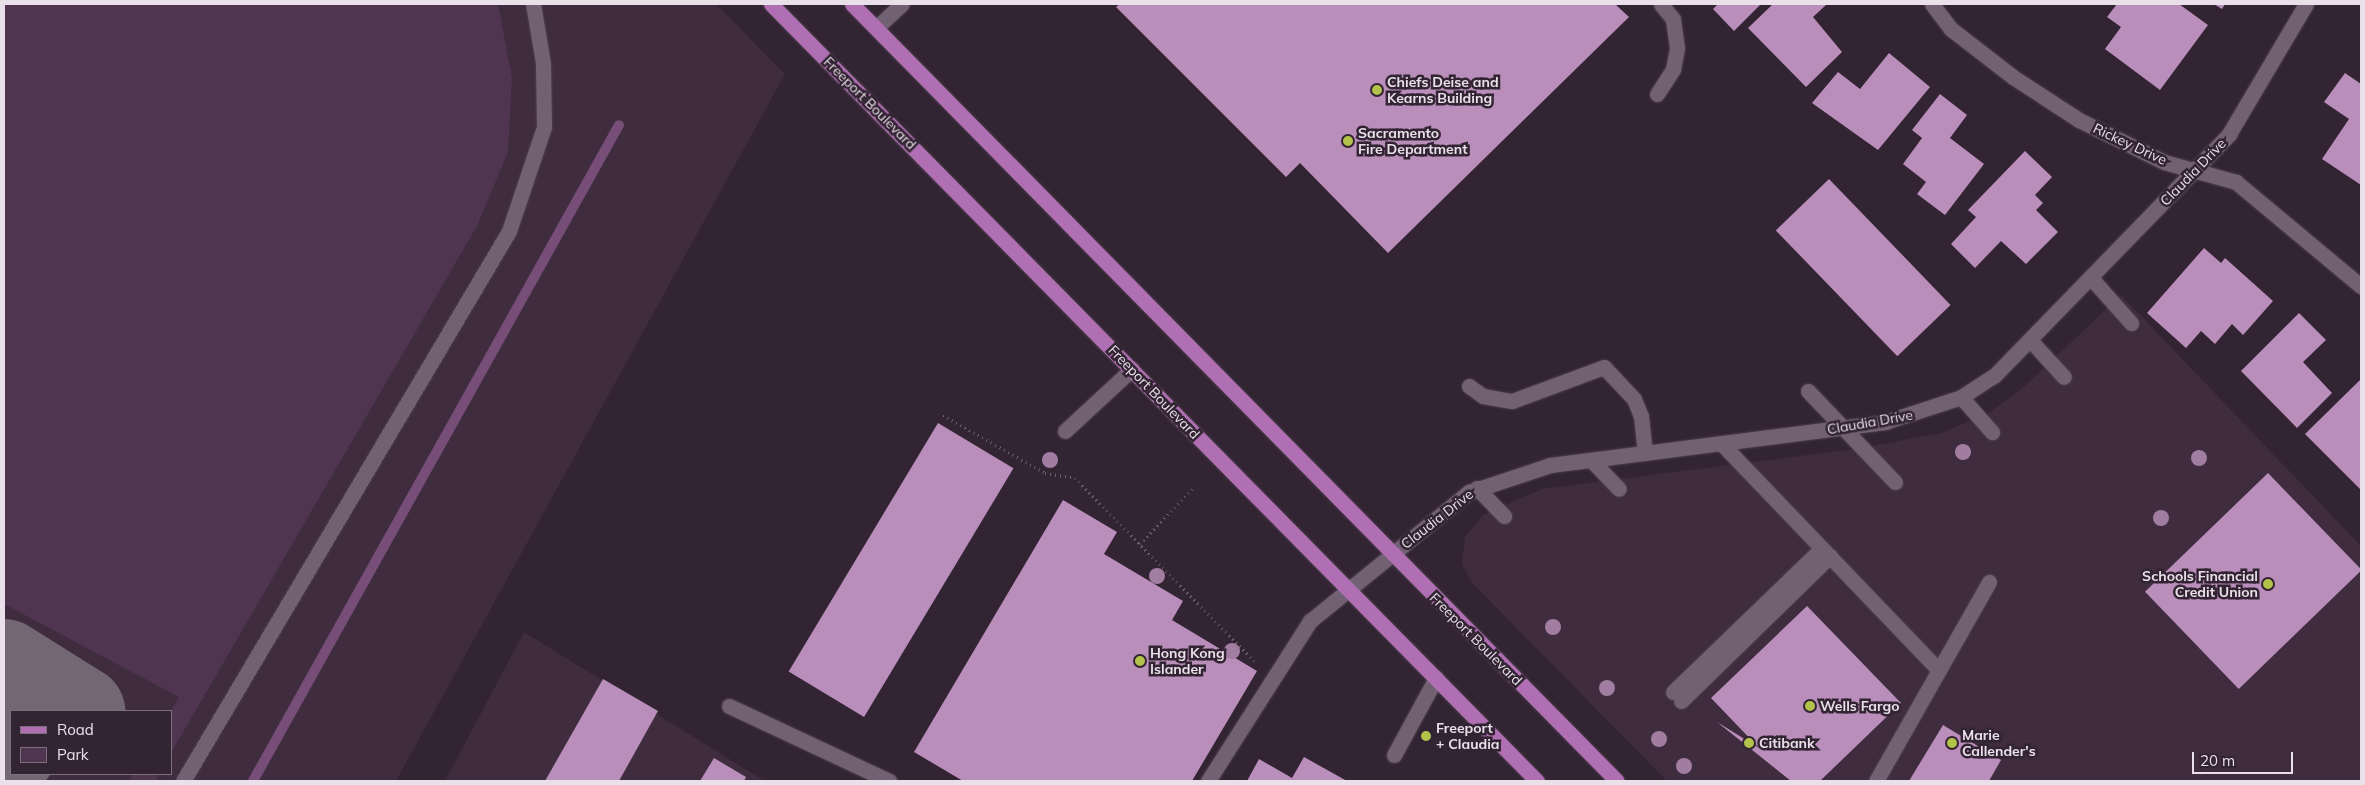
<!DOCTYPE html>
<style>
body{margin:0}
#map{position:relative;width:2365px;height:785px;overflow:hidden;background:#332433;font-family:Mulish,sans-serif}
div>[style]{position:absolute}
[style*='--x']{left:calc(var(--x)*1px);top:calc(var(--y)*1px);width:calc(var(--w)*1px);rotate:calc(var(--a)*1deg)}
.built>*{inset:0;background:#3f2c3f}
.green>*{inset:0;background:#4f3550}
.stream>*{height:10px;margin:-5px;padding:0 5px;transform-origin:5px;border-radius:5px;background:#764e77}
.taxiway>*{height:91px;margin:-45.5px;padding:0 45.5px;transform-origin:45.5px;border-radius:45.5px;background:#746774}
.building>*{inset:0;background:#b98eba;transform-origin:0 0}
.path>*{height:3px;margin-top:-1.5px;transform-origin:0;background:repeating-linear-gradient(90deg,#6f626f 0 1px,transparent 0 5px)}
.roads{filter:drop-shadow(0 0 1px #4c404c) drop-shadow(0 0 1px #4c404c)}
.minor>*{height:15px;margin:-7.5px;padding:0 7.5px;transform-origin:7.5px;border-radius:7.5px;background:#726172}
.major>*{height:15px;margin:-7.5px;padding:0 7.5px;transform-origin:7.5px;border-radius:7.5px;background:#b06eb3}
.trees>*{width:16px;height:16px;margin:-8px;border-radius:50%;background:#a17ea1}
.dots>*{width:14px;height:14px;translate:-50% -50%;box-sizing:border-box;border:2px solid #332433;border-radius:50%}
span{translate:-50% -50%;white-space:nowrap;text-align:center;line-height:1.15;-webkit-text-stroke:5px #332433;paint-order:stroke}
.poi-label{font-size:14px;color:#eae0ea;font-weight:700}
.left{translate:0 -50%;text-align:left}
.right{translate:-100% -50%;text-align:right}
.street-label{font-size:14px;color:#eae0ea}
.frame{position:absolute;inset:0;border:5px solid #eae0ea;pointer-events:none}
.legend{position:absolute;left:10px;top:710px;width:162px;height:65px;box-sizing:border-box;background:#332433;border:1px solid #7c6f7c;margin:0;padding:6px 9px;list-style:none;font-size:15px;color:#eae0ea}
.legend li{display:flex;align-items:center;gap:10px;height:25px}
.legend b{width:25px;border:1px solid #7c6f7c}
.scale{position:absolute;left:2192px;top:752px;width:101px;height:22px;box-sizing:border-box;border:2px solid #eae0ea;border-top:0;padding-left:6px;font-size:15px;line-height:18px;white-space:nowrap;color:#eae0ea;-webkit-text-stroke:4px #332433;paint-order:stroke}
</style>
<div id="map">
<div class="built">
<div style="clip-path:polygon(evenodd,4px 4px,716px 4px,785px 74px,396px 781px,4px 781px,4px 4px,11px 711px,171px 711px,171px 774px,11px 774px,11px 711px)"></div>
<div style="clip-path:polygon(2121px 295px,2361px 546px,2361px 781px,1667px 781px,1473px 584px,1462px 564px,1465px 537px,1483px 515px,1542px 489px,1855px 449px,1942px 433px,1990px 412px,2026px 385px)"></div>
<div style="clip-path:polygon(524px 632px,765px 781px,445px 781px)"></div>
</div>
<div class="green">
<div style="clip-path:polygon(4px 4px,498px 4px,512px 78px,508px 152px,477px 226px,171px 753px,171px 711px,179px 697px,4px 604px)"></div>
<div style="clip-path:polygon(134px 774px,159px 774px,155px 781px,129px 781px)"></div>
</div>
<div class="stream">
<div style="--x:253;--y:781;--w:751;--a:-60.84"></div>
</div>
<div class="taxiway">
<div style="--x:4;--y:664;--w:89;--a:32.1"></div>
<div style="--x:4;--y:738;--w:14;--a:60"></div>
</div>
<div class="building">
<div style="clip-path:polygon(1120px 4px,1615px 4px,1629px 17px,1388px 253px,1300px 163px,1286px 177px,1116px 7px)"></div>
<div style="clip-path:polygon(1718px 4px,1761px 4px,1734px 31px,1713px 9px)"></div>
<div style="clip-path:polygon(1773px 4px,1827px 4px,1813px 17px,1842px 52px,1806px 87px,1748px 28px)"></div>
<div style="clip-path:polygon(2117px 4px,2179px 4px,2208px 25px,2160px 90px,2105px 49px,2121px 27px,2107px 17px)"></div>
<div style="clip-path:polygon(2214px 4px,2225px 4px,2222px 9px)"></div>
<div style="clip-path:polygon(1889px 53px,1930px 87px,1878px 150px,1812px 103px,1838px 72px,1860px 89px)"></div>
<div style="clip-path:polygon(2345px 73px,2361px 84px,2361px 185px,2322px 159px,2349px 119px,2324px 102px)"></div>
<div style="clip-path:polygon(1940px 94px,1967px 115px,1950px 138px,1984px 164px,1945px 215px,1917px 194px,1926px 182px,1903px 164px,1922px 138px,1912px 130px)"></div>
<div style="clip-path:polygon(2025px 151px,2052px 177px,2035px 195px,2043px 203px,2036px 210px,2058px 232px,2026px 264px,2001px 241px,1975px 268px,1951px 244px,1976px 217px,1968px 210px)"></div>
<div style="left:1829px;top:179px;width:175px;height:74px;rotate:46deg"></div>
<div style="clip-path:polygon(2204px 248px,2221px 263px,2225px 258px,2273px 301px,2243px 335px,2232px 324px,2215px 344px,2201px 331px,2186px 348px,2147px 313px)"></div>
<div style="clip-path:polygon(2299px 313px,2326px 340px,2303px 362px,2332px 393px,2297px 428px,2241px 371px)"></div>
<div style="clip-path:polygon(2361px 379px,2361px 488px,2360px 489px,2305px 434px)"></div>
<div style="left:938px;top:423px;width:88px;height:290px;rotate:31deg"></div>
<div style="left:2268px;top:473px;width:135px;height:171px;rotate:46deg"></div>
<div style="clip-path:polygon(1063px 500px,1117px 532px,1104px 554px,1183px 601px,1172px 620px,1257px 671px,1192px 781px,963px 781px,914px 752px)"></div>
<div style="clip-path:polygon(1807px 606px,1901px 703px,1820px 781px,1791px 781px,1717px 722px,1759px 748px,1711px 698px)"></div>
<div style="clip-path:polygon(603px 679px,658px 711px,619px 781px,545px 781px)"></div>
<div style="clip-path:polygon(1943px 725px,2001px 760px,1989px 781px,1909px 781px)"></div>
<div style="clip-path:polygon(1304px 757px,1347px 781px,1247px 781px,1259px 759px,1292px 778px)"></div>
<div style="clip-path:polygon(714px 758px,746px 777px,744px 781px,700px 781px)"></div>
</div>
<div class="path">
<div style="--x:943;--y:415;--w:117;--a:29.6"></div>
<div style="--x:1045;--y:473;--w:30;--a:9"></div>
<div style="--x:1075;--y:478;--w:256;--a:45.6"></div>
<div style="--x:1140;--y:544;--w:77;--a:-46.6"></div>
</div>
<div class="roads">
<div class="minor">
<div style="--x:1932;--y:4;--w:31;--a:53"></div>
<div style="--x:1951;--y:29;--w:78;--a:37.7"></div>
<div style="--x:2013;--y:77;--w:79;--a:33.1"></div>
<div style="--x:2079;--y:120;--w:95;--a:26.3"></div>
<div style="--x:2164;--y:162;--w:75;--a:15.5"></div>
<div style="--x:2236;--y:182;--w:163;--a:39.8"></div>
<div style="--x:876;--y:28;--w:35;--a:-43"></div>
<div style="--x:1657;--y:94;--w:30;--a:-57"></div>
<div style="--x:1673;--y:69;--w:21;--a:-79"></div>
<div style="--x:1677;--y:48;--w:29;--a:-98"></div>
<div style="--x:1673;--y:19;--w:19;--a:-129"></div>
<div style="--x:2092;--y:279;--w:59;--a:48.4"></div>
<div style="--x:2030;--y:340;--w:50;--a:47.4"></div>
<div style="--x:1469;--y:386;--w:17;--a:36"></div>
<div style="--x:1483;--y:396;--w:29;--a:10"></div>
<div style="--x:1512;--y:401;--w:98;--a:-20.3"></div>
<div style="--x:1604;--y:367;--w:44;--a:46.8"></div>
<div style="--x:1634;--y:399;--w:18;--a:68"></div>
<div style="--x:1641;--y:416;--w:37;--a:84"></div>
<div style="--x:1808;--y:391;--w:126;--a:46.3"></div>
<div style="--x:1961;--y:397;--w:47;--a:48.5"></div>
<div style="--x:1065;--y:431;--w:91;--a:-42.8"></div>
<div style="--x:1721;--y:443;--w:315;--a:46.2"></div>
<div style="--x:1591;--y:460;--w:40;--a:46"></div>
<div style="--x:1477;--y:488;--w:39;--a:46"></div>
<div style="--x:1673;--y:692;--w:207;--a:-44"></div>
<div style="--x:1681;--y:701;--w:208;--a:-44.2"></div>
<div style="--x:729;--y:706;--w:177;--a:25.1"></div>
<div style="--x:1394;--y:755;--w:88;--a:-61.4"></div>
<div style="--x:183;--y:781;--w:639;--a:-59.34"></div>
<div style="--x:509;--y:231;--w:110;--a:-71.4"></div>
<div style="--x:544;--y:127;--w:64;--a:-90.9"></div>
<div style="--x:543;--y:63;--w:60;--a:-99.6"></div>
<div style="--x:1208;--y:781;--w:190;--a:-57.5"></div>
<div style="--x:1310;--y:621;--w:205;--a:-39.1"></div>
<div style="--x:1469;--y:492;--w:85;--a:-18.4"></div>
<div style="--x:1550;--y:465;--w:338;--a:-7.3"></div>
<div style="--x:1885;--y:422;--w:80;--a:-18.2"></div>
<div style="--x:1961;--y:397;--w:40;--a:-32.9"></div>
<div style="--x:1995;--y:375;--w:336;--a:-45.8"></div>
<div style="--x:2229;--y:134;--w:151;--a:-59.4"></div>
<div style="--x:1876;--y:781;--w:229;--a:-60.4"></div>
</div>
<div class="major">
<div style="--x:771;--y:4;--w:1091;--a:45.41"></div>
<div style="--x:852;--y:4;--w:1090;--a:45.45"></div>
</div>
</div>
<div class="trees">
<div style="left:1963px;top:452px"></div>
<div style="left:2199px;top:458px"></div>
<div style="left:1050px;top:460px"></div>
<div style="left:2161px;top:518px"></div>
<div style="left:1157px;top:576px"></div>
<div style="left:1553px;top:627px"></div>
<div style="left:1232px;top:651px"></div>
<div style="left:1607px;top:688px"></div>
<div style="left:1659px;top:739px"></div>
<div style="left:1684px;top:766px"></div>
</div>
<div class="dots">
<div style="left:1377px;top:90px;background:#b3c24b"></div>
<div style="left:1348px;top:141px;background:#b3c24b"></div>
<div style="left:2268px;top:584px;background:#b3c24b"></div>
<div style="left:1140px;top:661px;background:#b3c24b"></div>
<div style="left:1810px;top:706px;background:#b3c24b"></div>
<div style="left:1426px;top:736px;background:#b3c24b"></div>
<div style="left:1749px;top:743px;background:#b3c24b"></div>
<div style="left:1952px;top:743px;background:#b3c24b"></div>
</div>
<div class="poi-label">
<span class="left" style="left:1387px;top:90px">Chiefs Deise and<br>Kearns Building</span>
<span class="left" style="left:1358px;top:141px">Sacramento<br>Fire Department</span>
<span class="right" style="left:2258px;top:584px">Schools Financial<br>Credit Union</span>
<span class="left" style="left:1150px;top:661px">Hong Kong<br>Islander</span>
<span class="left" style="left:1820px;top:706px">Wells Fargo</span>
<span class="left" style="left:1436px;top:736px">Freeport<br>+ Claudia</span>
<span class="left" style="left:1962px;top:743px">Marie<br>Callender's</span>
<span class="left" style="left:1759px;top:743px">Citibank</span>
</div>
<div class="street-label">
<span style="left:870px;top:103px;rotate:45deg">Freeport Boulevard</span>
<span style="left:2130px;top:144px;rotate:25deg">Rickey Drive</span>
<span style="left:2193px;top:172px;rotate:-46deg">Claudia Drive</span>
<span style="left:1154px;top:392px;rotate:46deg">Freeport Boulevard</span>
<span style="left:1870px;top:422px;rotate:-10deg">Claudia Drive</span>
<span style="left:1437px;top:519px;rotate:-38deg">Claudia Drive</span>
<span style="left:1476px;top:639px;rotate:45deg">Freeport Boulevard</span>
</div>
<div class="frame"></div>
<ul class="legend">
<li><b style="height:6px;background:#b06eb3"></b>Road</li>
<li><b style="height:14px;background:#4f3550"></b>Park</li>
</ul>
<div class="scale">20 m</div>
</div>
